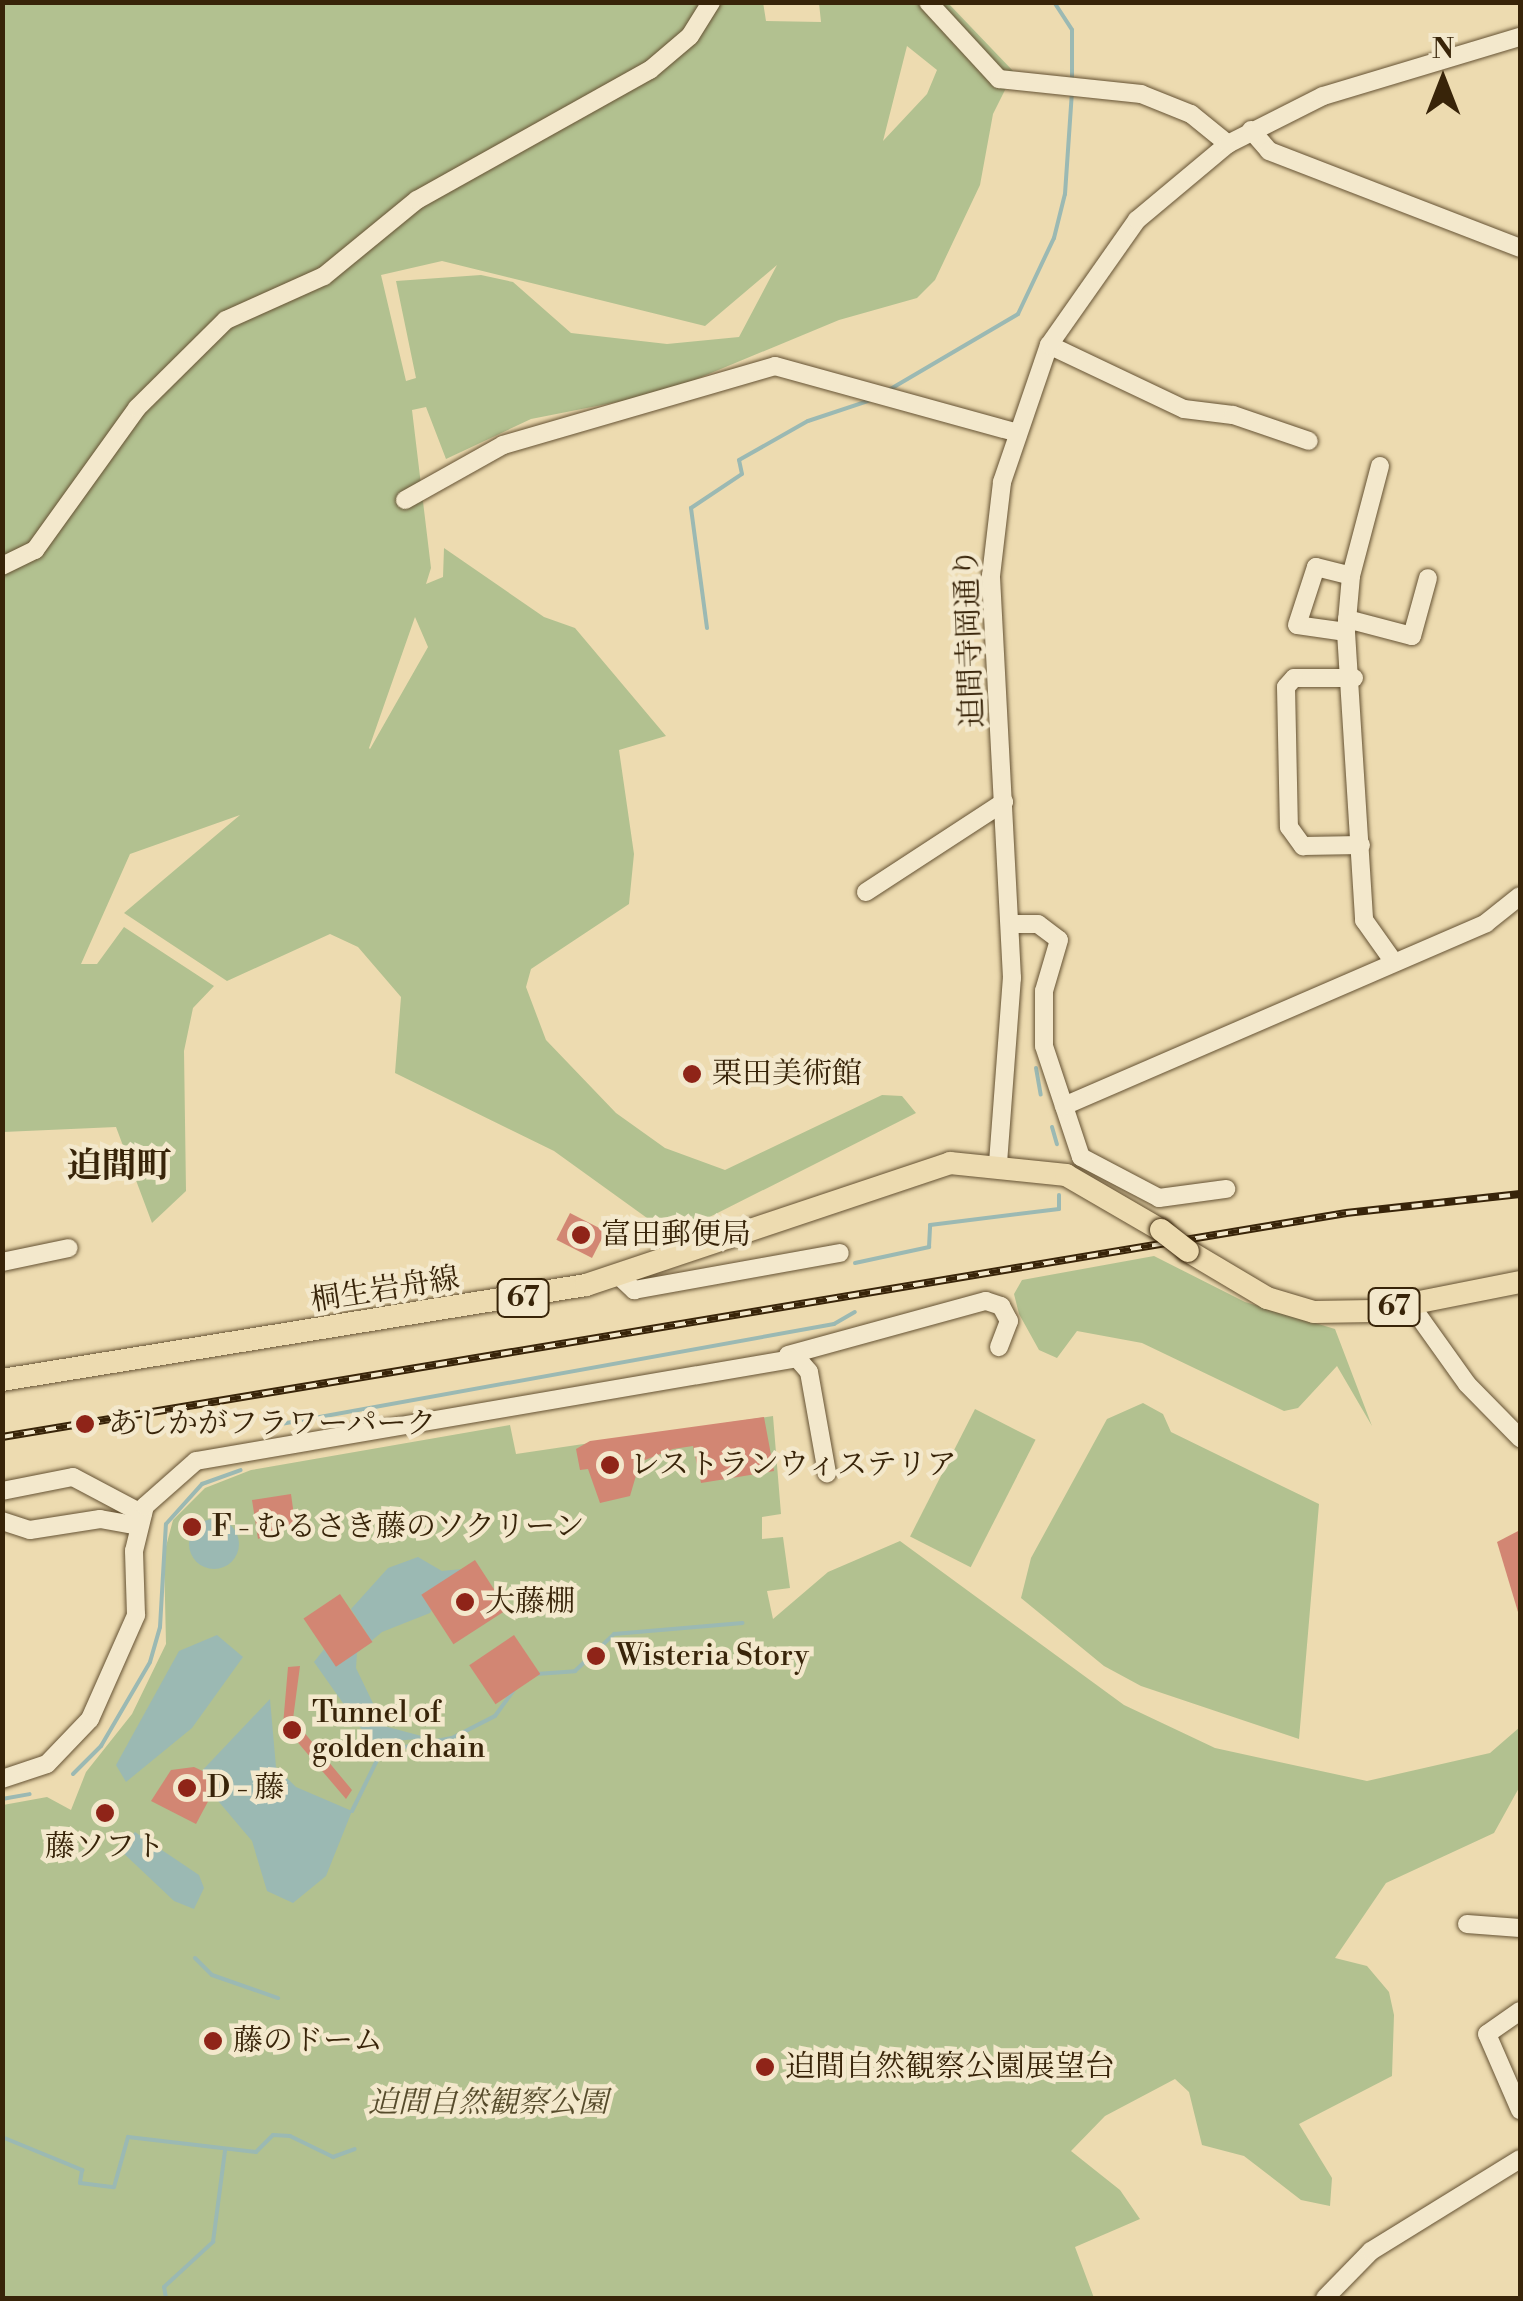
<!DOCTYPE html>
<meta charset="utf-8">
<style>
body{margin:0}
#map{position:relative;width:1523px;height:2301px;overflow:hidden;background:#eddbb0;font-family:"Libre Bodoni","Noto Serif JP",serif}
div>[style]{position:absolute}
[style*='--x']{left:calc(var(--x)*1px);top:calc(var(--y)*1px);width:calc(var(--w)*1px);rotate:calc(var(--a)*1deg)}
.green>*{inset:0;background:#b2c190;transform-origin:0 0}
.water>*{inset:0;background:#9bb9b3}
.round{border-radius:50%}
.stream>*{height:4px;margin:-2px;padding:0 2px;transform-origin:2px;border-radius:2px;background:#9bb9b3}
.building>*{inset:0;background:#d28673;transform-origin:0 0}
.roads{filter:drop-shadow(0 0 2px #655233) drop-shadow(0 0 2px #655233)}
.minor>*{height:18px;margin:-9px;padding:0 9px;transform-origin:9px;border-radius:9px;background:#f3e8cc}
.major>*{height:22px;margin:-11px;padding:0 11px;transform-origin:11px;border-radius:11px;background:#eddbb0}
.rail>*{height:8px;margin-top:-4px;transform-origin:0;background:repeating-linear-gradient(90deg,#f3e8cc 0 11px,#382409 0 22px);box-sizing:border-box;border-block:2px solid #382409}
.bridges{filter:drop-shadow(0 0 2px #382409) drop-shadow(0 0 2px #382409)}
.major-bridge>*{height:22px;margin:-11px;padding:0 11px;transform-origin:11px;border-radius:11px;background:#eddbb0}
.dots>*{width:28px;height:28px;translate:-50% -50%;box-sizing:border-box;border:5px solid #f3e8cc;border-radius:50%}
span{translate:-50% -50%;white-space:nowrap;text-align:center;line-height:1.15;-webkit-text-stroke:9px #f3e8cc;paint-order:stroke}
.shield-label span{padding:2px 8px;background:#f3e8cc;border:2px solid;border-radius:8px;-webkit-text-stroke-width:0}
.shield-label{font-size:28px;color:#382409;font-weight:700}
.street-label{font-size:30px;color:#382409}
.poi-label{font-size:30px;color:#382409}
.left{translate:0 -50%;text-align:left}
.park-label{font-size:30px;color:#564b2b;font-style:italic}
.quarter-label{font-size:35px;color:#382409;font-weight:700}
.frame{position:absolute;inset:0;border:5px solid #382409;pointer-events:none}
.north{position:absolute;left:1393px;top:30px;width:100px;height:100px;-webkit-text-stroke:8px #f3e8cc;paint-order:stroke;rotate:0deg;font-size:28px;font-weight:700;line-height:40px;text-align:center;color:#382409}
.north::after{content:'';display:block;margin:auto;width:35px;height:45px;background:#382409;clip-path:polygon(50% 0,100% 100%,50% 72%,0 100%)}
</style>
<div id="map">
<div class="green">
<div style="clip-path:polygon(evenodd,763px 2px,766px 21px,821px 22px,819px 3px,947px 2px,1014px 72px,993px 114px,980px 185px,935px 280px,917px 298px,839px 320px,663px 393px,531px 419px,446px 459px,426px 407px,412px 410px,431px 568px,426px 584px,443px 577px,444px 548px,544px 617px,575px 628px,666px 736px,619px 750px,634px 854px,629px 904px,531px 969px,526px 987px,546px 1040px,616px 1113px,665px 1148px,725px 1170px,882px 1095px,902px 1096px,916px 1113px,672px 1236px,554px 1151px,395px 1073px,401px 997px,358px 947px,330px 934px,227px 981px,124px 913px,240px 815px,130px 854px,81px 964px,97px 964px,124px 927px,214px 986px,193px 1008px,184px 1051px,186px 1191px,152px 1223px,116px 1127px,3px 1132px,2px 3px,763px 2px,907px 46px,937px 70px,927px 94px,883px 141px,907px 46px,763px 2px,442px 261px,705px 326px,777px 265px,739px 337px,667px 344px,571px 333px,513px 282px,481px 275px,396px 281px,416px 378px,406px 381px,381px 275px,442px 261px,763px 2px,415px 617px,428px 647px,370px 749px,369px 748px,415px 617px)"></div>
<div style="clip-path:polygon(1154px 1256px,1245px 1302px,1335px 1329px,1372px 1426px,1337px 1366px,1298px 1408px,1284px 1411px,1142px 1343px,1077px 1331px,1057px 1358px,1039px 1350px,1019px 1314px,1014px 1294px,1022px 1280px)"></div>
<div style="clip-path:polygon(1143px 1403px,1163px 1414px,1171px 1432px,1319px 1504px,1299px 1739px,1141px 1686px,1104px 1666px,1021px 1598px,1031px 1558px,1107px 1419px)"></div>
<div style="left:975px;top:1409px;width:68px;height:143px;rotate:27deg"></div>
<div style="clip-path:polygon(773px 1416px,781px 1514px,762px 1517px,762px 1539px,783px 1537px,790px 1588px,767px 1591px,773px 1619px,828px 1572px,900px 1541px,1124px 1705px,1215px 1748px,1367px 1781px,1490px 1753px,1520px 1727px,1520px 1786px,1494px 1833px,1386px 1883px,1335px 1958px,1367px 1966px,1389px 1992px,1394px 2015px,1392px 2076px,1299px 2124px,1332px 2178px,1330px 2206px,1301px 2200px,1244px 2156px,1202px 2145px,1189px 2092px,1175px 2079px,1105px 2116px,1071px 2151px,1120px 2190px,1140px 2219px,1075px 2247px,1094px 2298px,3px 2298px,3px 1805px,47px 1797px,71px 1810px,86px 1772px,132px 1714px,166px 1644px,164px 1554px,173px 1520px,205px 1488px,251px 1470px,510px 1425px,516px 1454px)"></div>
</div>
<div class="water">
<div class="round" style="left:189px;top:1519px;width:50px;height:50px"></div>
<div style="clip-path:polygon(418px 1557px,442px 1571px,481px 1567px,440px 1595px,430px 1613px,382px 1632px,357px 1653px,356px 1668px,384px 1726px,429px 1738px,393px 1741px,381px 1757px,314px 1662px,325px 1648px,334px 1659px,367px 1634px,351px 1609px,388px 1568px)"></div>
<div style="clip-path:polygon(217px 1635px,243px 1657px,192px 1728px,126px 1782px,116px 1765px,179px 1651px)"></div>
<div style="clip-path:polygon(270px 1699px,276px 1767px,296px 1787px,352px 1811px,326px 1876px,293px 1903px,267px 1891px,252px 1841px,197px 1776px)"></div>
<div style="clip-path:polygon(135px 1832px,199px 1875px,204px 1888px,194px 1909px,174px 1901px,119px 1849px)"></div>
</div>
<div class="stream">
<div style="--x:1054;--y:2;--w:33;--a:57"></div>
<div style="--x:1072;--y:30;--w:52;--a:90"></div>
<div style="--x:887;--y:391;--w:152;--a:-30.4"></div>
<div style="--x:1018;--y:314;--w:84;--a:-64.7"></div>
<div style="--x:1054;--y:238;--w:45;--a:-76"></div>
<div style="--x:1065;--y:194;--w:103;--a:-86.1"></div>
<div style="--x:707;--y:628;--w:121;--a:-97.6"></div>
<div style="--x:691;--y:508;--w:61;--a:-33.7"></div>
<div style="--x:742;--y:474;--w:14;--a:-102"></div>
<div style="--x:739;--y:460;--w:79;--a:-29.5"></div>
<div style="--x:808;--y:421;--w:70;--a:-18.4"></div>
<div style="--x:1036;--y:1068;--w:27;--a:80"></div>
<div style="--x:1052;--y:1127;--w:18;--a:74"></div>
<div style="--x:855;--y:1263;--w:76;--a:-12.2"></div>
<div style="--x:929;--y:1247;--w:22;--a:-87"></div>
<div style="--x:930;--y:1225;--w:130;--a:-7.1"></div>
<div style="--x:1059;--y:1209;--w:14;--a:-90"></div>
<div style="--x:281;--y:1424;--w:562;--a:-10.25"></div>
<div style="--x:834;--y:1324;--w:24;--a:-30"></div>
<div style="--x:536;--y:1674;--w:39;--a:-4"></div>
<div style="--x:575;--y:1671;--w:54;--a:-43.5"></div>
<div style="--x:614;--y:1634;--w:129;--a:-4.9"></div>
<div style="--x:384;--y:1751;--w:69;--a:-10.8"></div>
<div style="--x:452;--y:1738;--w:48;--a:-27.1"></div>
<div style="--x:495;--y:1716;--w:31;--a:-54"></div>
<div style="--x:73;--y:1774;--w:40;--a:-45"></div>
<div style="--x:101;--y:1746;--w:97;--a:-59.7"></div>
<div style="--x:150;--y:1662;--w:36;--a:-74"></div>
<div style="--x:160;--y:1627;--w:103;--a:-86.7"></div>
<div style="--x:166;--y:1524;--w:54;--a:-48"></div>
<div style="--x:202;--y:1484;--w:41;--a:-19.7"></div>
<div style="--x:2;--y:1799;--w:28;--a:-10"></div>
<div style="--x:352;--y:1811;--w:66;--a:-63.8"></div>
<div style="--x:195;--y:1958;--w:24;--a:45"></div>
<div style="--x:212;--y:1975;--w:70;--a:19.2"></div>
<div style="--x:2;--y:2137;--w:87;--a:22.4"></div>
<div style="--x:82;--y:2170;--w:13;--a:99"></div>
<div style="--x:80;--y:2183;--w:34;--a:7"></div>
<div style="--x:114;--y:2187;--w:52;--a:-74.4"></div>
<div style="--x:128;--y:2137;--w:129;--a:6.7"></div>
<div style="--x:256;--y:2152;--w:24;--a:-45"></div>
<div style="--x:273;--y:2135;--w:17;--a:3"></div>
<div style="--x:290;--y:2136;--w:48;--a:26"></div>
<div style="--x:333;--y:2157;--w:23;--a:-20"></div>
<div style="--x:166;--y:2298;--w:11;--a:-100"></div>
<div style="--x:164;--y:2287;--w:67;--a:-42.6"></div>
<div style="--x:213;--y:2242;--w:92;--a:-82.5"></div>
</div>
<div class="building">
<div style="left:570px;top:1213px;width:40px;height:30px;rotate:27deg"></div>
<div style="clip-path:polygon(764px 1417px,774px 1471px,701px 1483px,693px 1446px,673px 1449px,640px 1462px,630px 1496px,600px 1503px,588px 1469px,580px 1470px,576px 1449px,590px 1441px)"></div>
<div style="clip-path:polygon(291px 1494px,295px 1523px,258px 1539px,252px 1500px)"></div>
<div style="clip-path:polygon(1520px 1530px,1520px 1611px,1518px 1612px,1497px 1542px)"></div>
<div style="left:475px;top:1560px;width:59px;height:64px;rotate:57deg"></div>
<div style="left:340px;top:1594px;width:58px;height:44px;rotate:56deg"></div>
<div style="left:514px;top:1635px;width:47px;height:54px;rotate:56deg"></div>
<div style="clip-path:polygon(300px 1666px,293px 1719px,352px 1790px,346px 1799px,283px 1725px,288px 1667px)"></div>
<div style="clip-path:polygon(194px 1767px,220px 1779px,196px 1824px,151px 1801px,171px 1770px)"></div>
</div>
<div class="roads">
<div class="minor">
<div style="--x:928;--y:2;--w:105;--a:47.3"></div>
<div style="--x:999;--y:79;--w:143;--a:6"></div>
<div style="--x:1141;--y:94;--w:54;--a:21.8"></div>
<div style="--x:1191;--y:114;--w:48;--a:39"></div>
<div style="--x:1251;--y:130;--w:28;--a:49"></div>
<div style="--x:1269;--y:151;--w:269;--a:21.1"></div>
<div style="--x:1049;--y:345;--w:149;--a:25.4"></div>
<div style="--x:1184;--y:409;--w:49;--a:7"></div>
<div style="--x:1233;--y:415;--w:80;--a:18.9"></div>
<div style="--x:1380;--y:466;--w:114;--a:104.8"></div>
<div style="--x:1351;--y:576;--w:56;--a:95.1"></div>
<div style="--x:1346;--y:632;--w:289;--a:86.4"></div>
<div style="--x:1364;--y:920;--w:50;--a:54.7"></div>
<div style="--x:405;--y:500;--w:112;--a:-29.3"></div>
<div style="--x:503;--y:445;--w:283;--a:-16.2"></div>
<div style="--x:775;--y:366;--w:249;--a:15.4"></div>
<div style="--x:2;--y:566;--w:37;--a:-26"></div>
<div style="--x:35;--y:550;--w:175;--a:-54.3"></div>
<div style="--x:137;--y:408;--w:125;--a:-44.7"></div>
<div style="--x:226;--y:320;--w:107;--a:-24.2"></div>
<div style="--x:324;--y:276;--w:120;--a:-39.3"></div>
<div style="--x:417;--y:200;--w:267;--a:-29.2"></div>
<div style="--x:650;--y:70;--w:52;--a:-40.4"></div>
<div style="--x:690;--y:36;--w:40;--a:-58"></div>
<div style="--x:1347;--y:619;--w:67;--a:14.7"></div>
<div style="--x:1412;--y:636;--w:60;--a:-74.6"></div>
<div style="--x:1346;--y:632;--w:49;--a:-171.9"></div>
<div style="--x:1297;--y:625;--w:61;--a:-71.9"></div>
<div style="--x:1316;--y:567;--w:36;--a:14"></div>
<div style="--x:1354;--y:678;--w:60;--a:180"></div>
<div style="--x:1294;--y:678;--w:12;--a:132"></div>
<div style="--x:1286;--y:687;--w:140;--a:88.8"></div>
<div style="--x:1289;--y:827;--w:24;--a:54"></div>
<div style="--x:1303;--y:846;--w:58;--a:-1"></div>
<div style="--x:866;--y:892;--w:165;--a:-33.1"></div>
<div style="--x:1011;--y:924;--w:27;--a:0"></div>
<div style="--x:1038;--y:924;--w:26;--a:37"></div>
<div style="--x:1059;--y:940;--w:53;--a:106.4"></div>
<div style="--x:1044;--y:991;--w:55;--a:90"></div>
<div style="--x:1044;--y:1046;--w:117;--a:71.6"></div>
<div style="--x:1081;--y:1157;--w:88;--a:27.7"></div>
<div style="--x:1159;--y:1198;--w:68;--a:-7.7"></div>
<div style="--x:1064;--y:1106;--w:460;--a:-23.4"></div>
<div style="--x:1486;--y:923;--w:43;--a:-38.5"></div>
<div style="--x:998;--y:1163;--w:186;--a:-85.7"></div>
<div style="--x:1012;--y:978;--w:403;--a:-93"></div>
<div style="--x:991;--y:576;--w:95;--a:-83.3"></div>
<div style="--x:1002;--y:482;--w:145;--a:-71.1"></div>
<div style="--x:1049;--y:345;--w:153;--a:-54.9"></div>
<div style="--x:1137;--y:220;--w:119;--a:-39.9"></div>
<div style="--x:1228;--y:144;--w:106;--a:-26.8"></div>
<div style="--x:1323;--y:96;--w:206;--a:-16.7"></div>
<div style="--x:2;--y:1262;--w:68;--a:-11.8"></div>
<div style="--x:619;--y:1276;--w:21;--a:43"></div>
<div style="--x:634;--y:1290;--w:209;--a:-10.2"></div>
<div style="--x:1410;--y:1304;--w:98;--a:54.5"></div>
<div style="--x:1467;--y:1384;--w:76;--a:45.5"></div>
<div style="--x:788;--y:1355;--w:205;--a:-15.3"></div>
<div style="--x:986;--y:1301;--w:16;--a:18"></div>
<div style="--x:1001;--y:1306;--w:17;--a:62"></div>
<div style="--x:1009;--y:1321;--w:28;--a:111"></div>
<div style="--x:2;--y:1491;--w:72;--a:-11.2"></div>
<div style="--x:73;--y:1477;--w:79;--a:27.9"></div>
<div style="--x:2;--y:1521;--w:29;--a:18"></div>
<div style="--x:30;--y:1530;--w:71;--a:-8.9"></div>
<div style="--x:100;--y:1519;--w:39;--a:10"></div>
<div style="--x:2;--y:1779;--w:47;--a:-18.4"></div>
<div style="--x:47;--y:1764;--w:62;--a:-46.3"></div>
<div style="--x:90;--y:1719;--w:114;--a:-66.1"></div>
<div style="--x:136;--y:1615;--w:64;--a:-91.8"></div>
<div style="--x:134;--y:1551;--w:46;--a:-76.3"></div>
<div style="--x:145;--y:1506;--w:68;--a:-41.4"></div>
<div style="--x:196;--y:1461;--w:610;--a:-9.72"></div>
<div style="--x:797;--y:1358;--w:18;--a:49"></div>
<div style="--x:809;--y:1372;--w:103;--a:79.9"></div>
<div style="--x:1467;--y:1924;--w:53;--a:4.3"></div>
<div style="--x:1520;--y:2011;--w:40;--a:145.1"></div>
<div style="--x:1487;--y:2034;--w:83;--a:66.5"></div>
<div style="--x:1325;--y:2298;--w:66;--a:-45.6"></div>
<div style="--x:1371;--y:2251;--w:175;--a:-31.7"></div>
</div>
<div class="major">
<div style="--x:1188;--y:1251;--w:92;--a:30.7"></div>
<div style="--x:1267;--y:1298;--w:49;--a:16.6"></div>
<div style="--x:1314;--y:1312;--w:60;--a:-1"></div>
<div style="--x:1374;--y:1311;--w:149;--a:-11.2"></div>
<div style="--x:2;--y:1380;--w:592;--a:-9.24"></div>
<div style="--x:586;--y:1285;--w:384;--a:-18.5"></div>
<div style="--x:950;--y:1163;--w:117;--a:5.9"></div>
<div style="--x:1066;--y:1175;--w:110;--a:30.1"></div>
</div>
</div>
<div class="rail">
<div style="--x:2;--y:1437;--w:1363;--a:-9.46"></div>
<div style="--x:1346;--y:1213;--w:175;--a:-6.2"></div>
</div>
<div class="bridges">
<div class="major-bridge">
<div style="--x:1161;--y:1230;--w:34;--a:38"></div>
</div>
</div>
<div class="dots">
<div style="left:692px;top:1074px;background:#8f2418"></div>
<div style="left:581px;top:1235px;background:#8f2418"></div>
<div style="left:85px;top:1424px;background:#8f2418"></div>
<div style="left:610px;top:1465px;background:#8f2418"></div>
<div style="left:192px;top:1527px;background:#8f2418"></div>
<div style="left:465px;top:1602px;background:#8f2418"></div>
<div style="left:596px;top:1656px;background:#8f2418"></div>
<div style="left:292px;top:1730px;background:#8f2418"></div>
<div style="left:187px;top:1788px;background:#8f2418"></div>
<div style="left:105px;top:1813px;background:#8f2418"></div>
<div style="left:213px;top:2041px;background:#8f2418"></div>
<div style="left:765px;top:2067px;background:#8f2418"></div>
</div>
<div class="shield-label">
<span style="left:523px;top:1298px">67</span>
<span style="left:1394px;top:1307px">67</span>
</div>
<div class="street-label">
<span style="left:970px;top:638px;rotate:-92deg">迫間寺岡通り</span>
<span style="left:385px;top:1290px;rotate:-9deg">桐生岩舟線</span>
</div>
<div class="poi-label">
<span class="left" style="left:712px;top:1074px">栗田美術館</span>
<span class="left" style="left:601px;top:1235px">富田郵便局</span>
<span class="left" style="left:108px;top:1424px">あしかがフラワーパーク</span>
<span class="left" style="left:630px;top:1465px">レストランウィステリア</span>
<span class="left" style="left:212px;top:1527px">F - むるさき藤のソクリーン</span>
<span class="left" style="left:485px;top:1602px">大藤棚</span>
<span class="left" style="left:616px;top:1656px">Wisteria Story</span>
<span class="left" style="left:312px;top:1730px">Tunnel of<br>golden chain</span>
<span class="left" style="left:207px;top:1788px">D - 藤</span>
<span style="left:105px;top:1847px">藤ソフト</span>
<span class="left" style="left:233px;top:2041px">藤のドーム</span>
<span class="left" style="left:785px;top:2067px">迫間自然観察公園展望台</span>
</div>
<div class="park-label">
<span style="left:488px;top:2103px">迫間自然観察公園</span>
</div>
<div class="quarter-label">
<span style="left:119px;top:1167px">迫間町</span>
</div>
<div class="frame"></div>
<div class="north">N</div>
</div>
